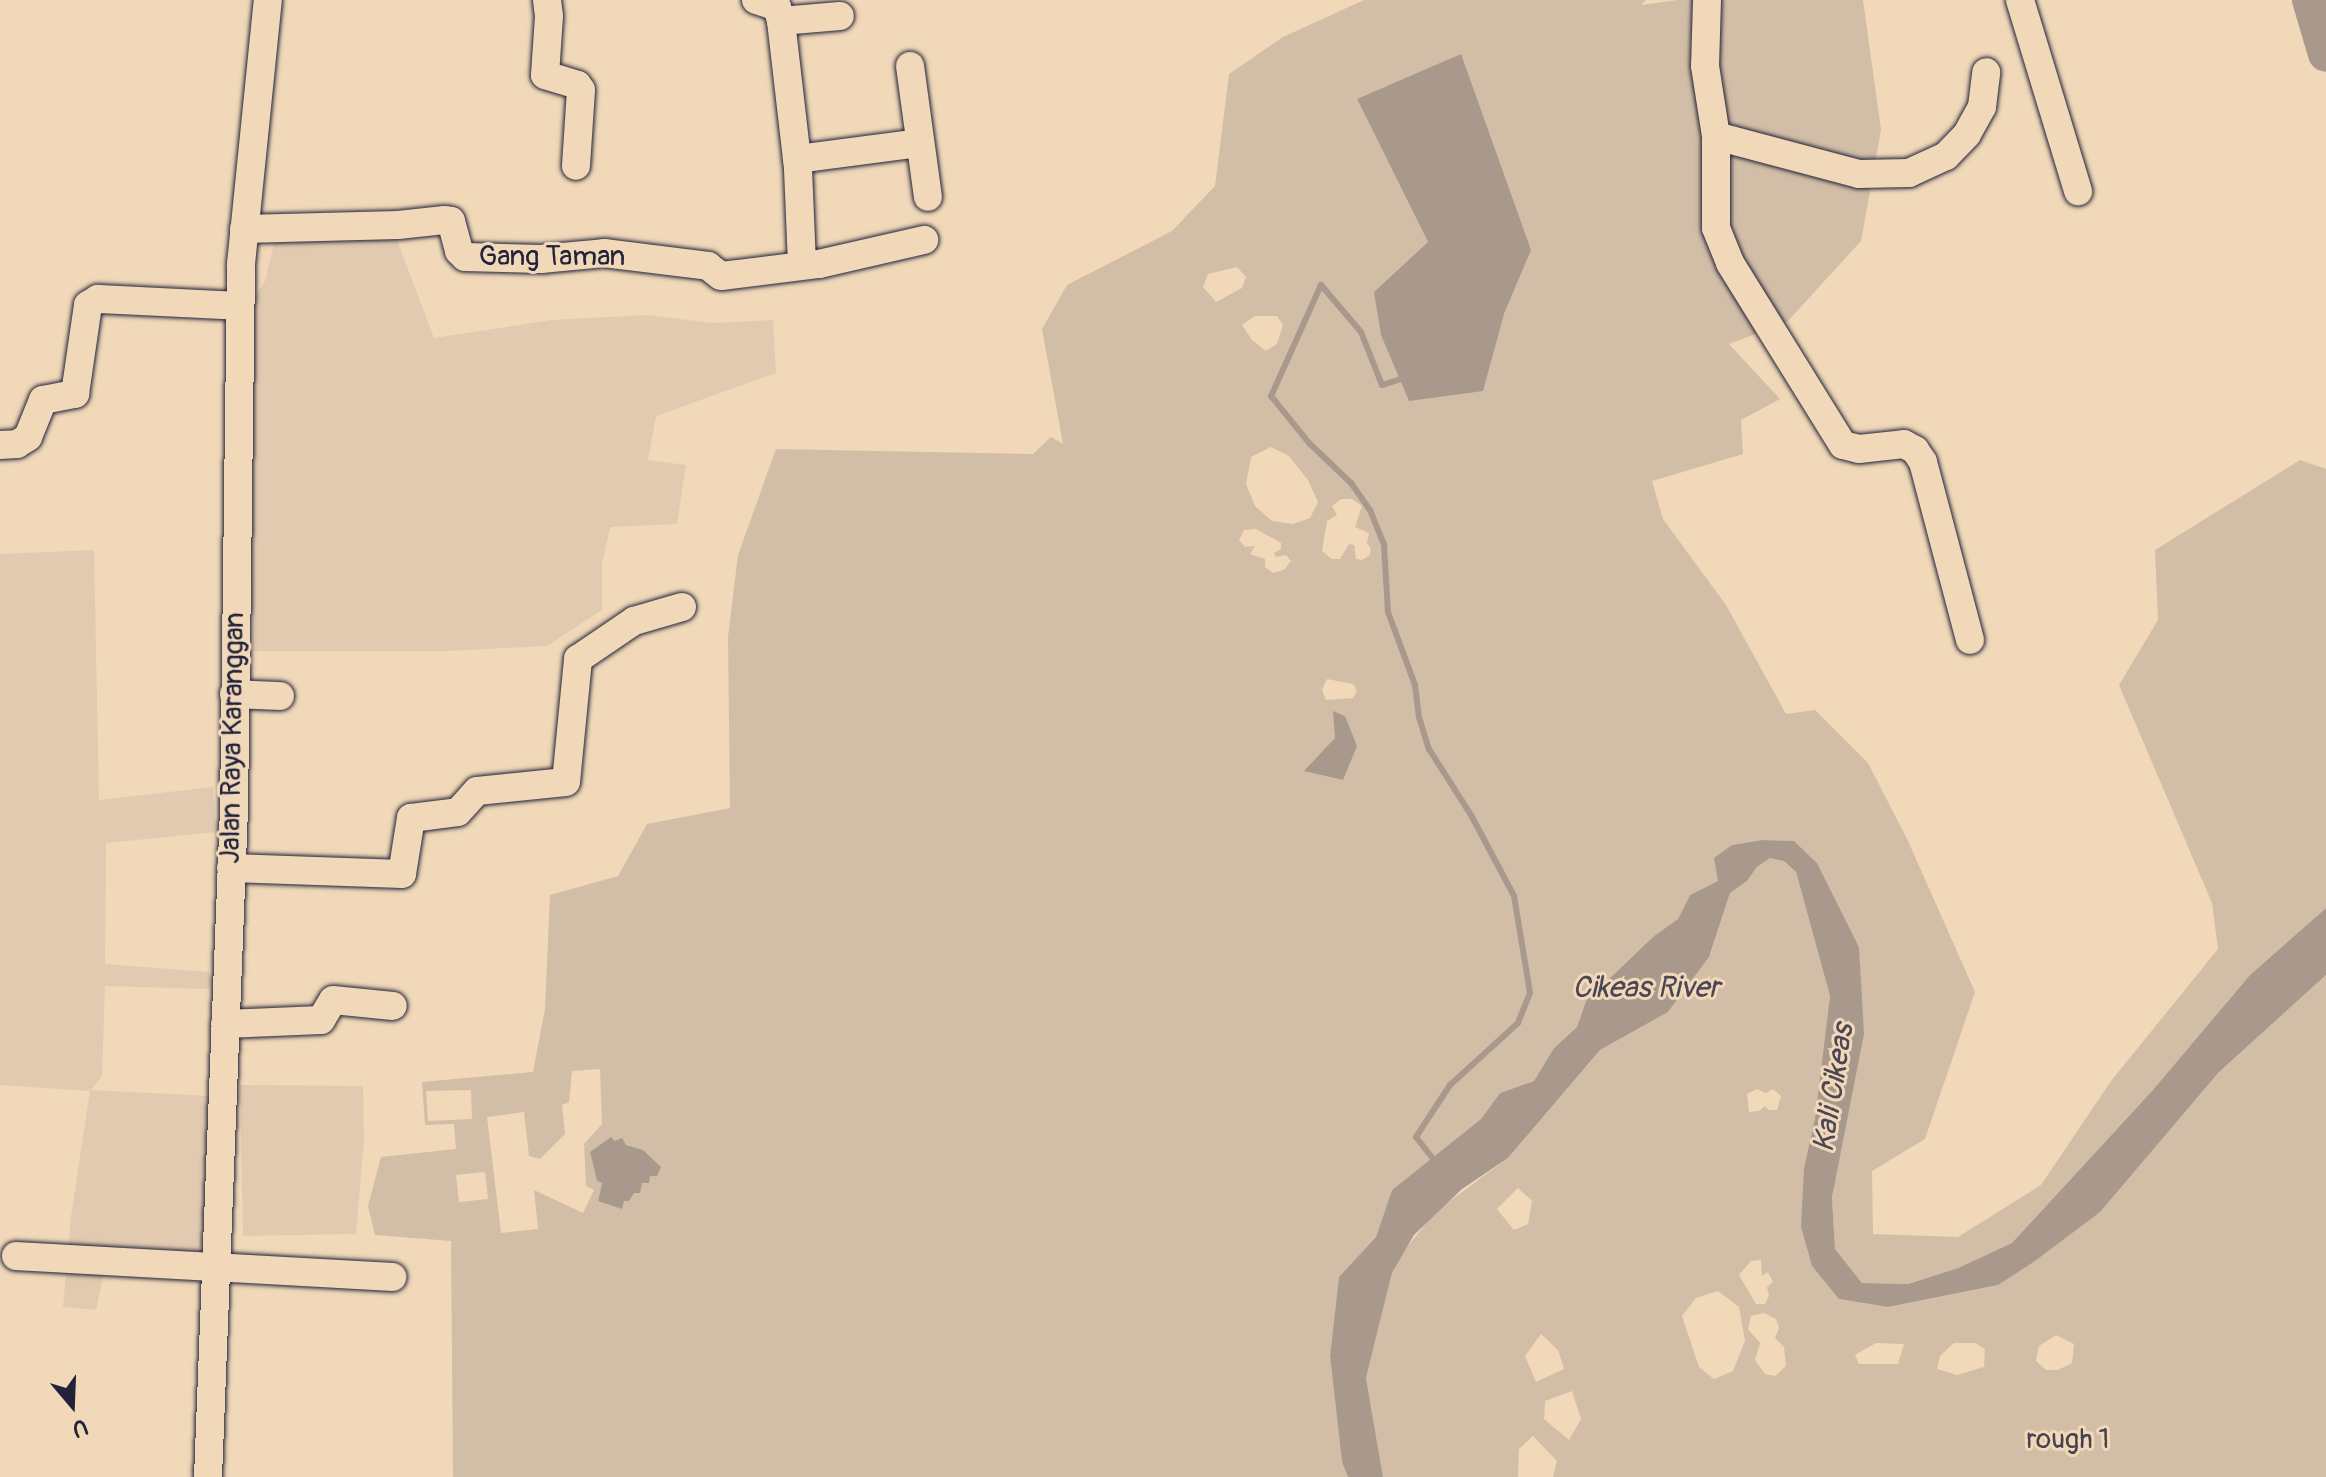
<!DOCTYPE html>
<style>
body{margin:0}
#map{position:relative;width:2326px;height:1477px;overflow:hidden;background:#f0d8b8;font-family:Pangolin,sans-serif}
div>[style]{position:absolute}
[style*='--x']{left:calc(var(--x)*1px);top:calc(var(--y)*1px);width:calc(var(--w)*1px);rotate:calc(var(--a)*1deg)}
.built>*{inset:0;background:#e1caaf}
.green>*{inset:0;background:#d2bea6}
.water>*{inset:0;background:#a9998d}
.stream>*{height:6px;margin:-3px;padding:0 3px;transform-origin:3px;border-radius:3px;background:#a9998d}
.river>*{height:36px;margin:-18px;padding:0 18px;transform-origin:18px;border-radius:18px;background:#a9998d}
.roads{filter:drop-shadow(0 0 2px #22223b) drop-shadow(0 0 2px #22223b)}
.minor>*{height:28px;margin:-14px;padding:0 14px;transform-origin:14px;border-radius:14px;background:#f0d8b8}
span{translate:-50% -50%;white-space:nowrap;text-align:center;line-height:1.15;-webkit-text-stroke:6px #f0d8b8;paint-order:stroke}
.street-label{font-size:28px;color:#22223b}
.park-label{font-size:28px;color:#454150}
.water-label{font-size:30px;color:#4a4654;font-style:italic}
.north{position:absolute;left:32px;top:1365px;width:80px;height:80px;-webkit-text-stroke:6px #f0d8b8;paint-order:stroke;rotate:161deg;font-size:22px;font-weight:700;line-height:32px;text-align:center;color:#22223b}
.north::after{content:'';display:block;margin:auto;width:28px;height:36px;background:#22223b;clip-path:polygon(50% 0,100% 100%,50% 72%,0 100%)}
</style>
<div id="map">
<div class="built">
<div style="clip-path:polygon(394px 232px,434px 338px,552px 320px,647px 315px,713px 323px,773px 320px,776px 373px,656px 416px,648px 460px,686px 465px,677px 524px,610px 527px,602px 564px,602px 610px,547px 646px,446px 651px,253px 651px,250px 487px,254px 299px,265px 281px,275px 240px)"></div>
<div style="clip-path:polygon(94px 550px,99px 800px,213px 787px,216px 832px,106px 843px,105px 964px,209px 972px,210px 981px,209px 989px,105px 986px,102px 1076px,91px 1090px,209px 1096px,207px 1184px,199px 1263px,106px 1262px,96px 1310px,63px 1307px,71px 1216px,90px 1091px,0 1085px,0 554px)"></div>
<div style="clip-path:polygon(240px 1085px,363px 1086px,364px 1140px,356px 1234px,243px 1236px)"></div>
</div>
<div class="green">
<div style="clip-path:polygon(evenodd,1364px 0,1646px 0,1641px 5px,1678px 0,1863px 0,1881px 130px,1861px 241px,1787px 322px,1729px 344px,1780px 399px,1741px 420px,1743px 454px,1652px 481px,1663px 519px,1726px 605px,1786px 714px,1815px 710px,1868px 763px,1908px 841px,1975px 992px,1925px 1139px,1872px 1171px,1873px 1234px,1958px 1237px,2041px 1185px,2111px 1081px,2218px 949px,2212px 903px,2119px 685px,2158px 620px,2155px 550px,2300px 460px,2326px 469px,2326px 908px,2250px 975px,2152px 1091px,2012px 1243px,1958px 1268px,1908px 1284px,1862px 1283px,1835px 1249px,1832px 1197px,1860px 984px,1859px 947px,1817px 863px,1794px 841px,1762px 840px,1732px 845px,1719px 881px,1690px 895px,1678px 919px,1654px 936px,1586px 1001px,1577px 1027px,1554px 1048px,1534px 1081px,1500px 1093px,1481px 1119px,1392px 1190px,1376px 1237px,1339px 1278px,1330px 1356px,1342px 1462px,1348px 1477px,453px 1477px,451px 1241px,375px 1235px,368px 1206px,381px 1157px,456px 1149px,454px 1124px,425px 1125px,422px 1082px,533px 1072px,545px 1009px,550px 895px,618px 876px,647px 824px,730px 808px,728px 637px,738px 555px,776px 449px,1033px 454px,1051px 437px,1063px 444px,1042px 329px,1067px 285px,1172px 231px,1215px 186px,1229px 74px,1283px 37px,1364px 0,1357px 99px,1530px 250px,1504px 314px,1375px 292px,1428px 242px,1357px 99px,1364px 0,1237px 267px,1246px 277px,1242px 288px,1216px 302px,1203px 287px,1208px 274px,1237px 267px,1364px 0,1255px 316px,1277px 316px,1283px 325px,1277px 344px,1266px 351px,1252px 340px,1242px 325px,1255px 316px,1364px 0,1271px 447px,1289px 456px,1308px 480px,1318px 502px,1310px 518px,1293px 524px,1272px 521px,1255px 506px,1246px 484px,1251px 457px,1271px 447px,1364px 0,1341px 499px,1352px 499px,1362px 506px,1355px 527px,1369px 533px,1367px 543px,1371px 549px,1370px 555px,1362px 560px,1356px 559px,1354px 545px,1349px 544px,1340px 559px,1332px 559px,1322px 551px,1327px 521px,1337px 515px,1332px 506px,1341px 499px,1364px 0,1256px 529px,1281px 543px,1281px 549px,1274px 553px,1276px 557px,1286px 555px,1291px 561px,1284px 570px,1273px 573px,1265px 567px,1265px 559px,1250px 554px,1255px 546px,1245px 547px,1239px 540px,1244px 530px,1256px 529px,1364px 0,1327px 679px,1353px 684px,1357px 691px,1353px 698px,1326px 700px,1322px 690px,1327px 679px,1364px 0,600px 1069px,602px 1124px,584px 1144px,586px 1186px,594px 1190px,583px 1213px,534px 1190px,538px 1229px,501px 1233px,487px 1117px,524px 1112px,529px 1156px,540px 1159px,565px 1134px,562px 1105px,569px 1102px,572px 1071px,600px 1069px,1364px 0,471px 1090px,472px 1119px,428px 1121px,426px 1091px,471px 1090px,1364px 0,626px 1145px,647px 1157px,624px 1201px,598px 1201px,602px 1183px,597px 1180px,590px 1152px,626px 1145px,1364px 0,485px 1172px,488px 1199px,459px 1202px,456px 1175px,485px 1172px)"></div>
<div style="clip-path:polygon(evenodd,1771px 857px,1784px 861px,1796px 872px,1830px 996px,1815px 1118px,1804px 1168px,1839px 1299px,1888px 1307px,1998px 1285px,2218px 1073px,2326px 975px,2326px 1477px,1553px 1477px,1557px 1461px,1533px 1436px,1519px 1449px,1518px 1477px,1383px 1477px,1366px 1378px,1392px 1273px,1400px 1256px,1435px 1212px,1508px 1158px,1600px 1050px,1668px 1012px,1709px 957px,1730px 893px,1747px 881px,1757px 867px,1771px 857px,1757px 1089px,1766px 1093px,1773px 1089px,1781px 1096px,1777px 1110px,1769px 1110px,1765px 1106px,1759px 1111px,1749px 1112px,1747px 1094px,1757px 1089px,1771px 857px,1518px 1188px,1532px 1201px,1528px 1224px,1514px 1230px,1497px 1209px,1518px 1188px,1771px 857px,1761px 1260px,1762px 1276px,1768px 1272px,1773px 1282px,1767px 1287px,1769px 1296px,1765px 1304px,1756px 1304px,1739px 1275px,1751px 1261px,1761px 1260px,1771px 857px,1718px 1291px,1739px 1307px,1745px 1341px,1733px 1371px,1714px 1379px,1699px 1367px,1682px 1316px,1696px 1298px,1718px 1291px,1771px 857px,1764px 1313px,1776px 1319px,1779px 1328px,1775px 1338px,1784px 1347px,1786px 1366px,1775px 1376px,1765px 1374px,1755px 1360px,1760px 1343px,1748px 1329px,1751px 1316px,1764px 1313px,1771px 857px,1541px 1334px,1558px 1350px,1564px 1369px,1536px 1382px,1525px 1356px,1541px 1334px,1771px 857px,2056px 1335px,2074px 1344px,2072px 1363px,2058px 1370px,2046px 1370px,2036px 1361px,2039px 1346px,2056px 1335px,1771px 857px,1876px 1343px,1904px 1344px,1898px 1364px,1859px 1364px,1855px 1355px,1876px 1343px,1771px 857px,1954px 1343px,1975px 1343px,1985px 1349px,1984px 1367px,1957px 1375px,1937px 1369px,1940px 1356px,1954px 1343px,1771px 857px,1572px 1391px,1581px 1419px,1569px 1440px,1544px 1419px,1545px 1401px,1572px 1391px)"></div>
</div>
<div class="water">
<div style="clip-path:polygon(1461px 54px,1531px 250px,1504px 314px,1483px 391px,1409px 401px,1381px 335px,1374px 292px,1428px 242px,1357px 99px)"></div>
<div style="clip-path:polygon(1333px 711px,1345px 716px,1357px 746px,1343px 780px,1304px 771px,1335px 738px)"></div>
<div style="clip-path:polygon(1762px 840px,1794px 841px,1817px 863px,1859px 947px,1864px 1034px,1832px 1197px,1835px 1249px,1862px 1283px,1908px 1284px,1958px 1268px,2012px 1243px,2152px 1091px,2250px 975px,2326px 908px,2326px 975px,2218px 1073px,2100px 1212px,2035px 1261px,1998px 1285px,1888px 1307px,1839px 1299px,1812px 1266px,1801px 1227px,1804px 1168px,1815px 1118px,1830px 996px,1796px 872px,1784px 861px,1770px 858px,1757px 867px,1747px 881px,1730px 893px,1709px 957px,1668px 1012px,1600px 1050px,1508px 1158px,1462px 1189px,1414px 1235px,1392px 1273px,1366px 1378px,1383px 1477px,1348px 1477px,1342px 1462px,1330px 1356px,1339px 1277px,1376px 1237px,1392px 1190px,1481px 1119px,1500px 1093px,1534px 1081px,1554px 1048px,1577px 1027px,1586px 1001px,1654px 936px,1678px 919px,1690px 895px,1718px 881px,1714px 858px,1732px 845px)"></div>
<div style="clip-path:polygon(611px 1137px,615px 1141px,622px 1138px,626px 1145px,643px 1150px,661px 1167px,657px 1176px,650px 1176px,649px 1183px,642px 1183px,640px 1193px,634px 1193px,629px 1201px,624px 1201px,622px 1209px,598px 1201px,602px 1183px,597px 1181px,590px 1152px)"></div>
</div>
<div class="stream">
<div style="--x:1404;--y:378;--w:23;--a:162"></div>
<div style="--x:1382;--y:385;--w:57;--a:-111.6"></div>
<div style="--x:1361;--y:332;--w:62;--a:-130.4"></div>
<div style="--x:1321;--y:285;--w:122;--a:114.2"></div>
<div style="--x:1271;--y:396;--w:60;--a:51"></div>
<div style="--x:1309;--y:443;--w:58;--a:43.6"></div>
<div style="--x:1351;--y:483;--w:33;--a:55"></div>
<div style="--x:1370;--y:510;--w:38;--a:68"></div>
<div style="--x:1384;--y:545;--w:67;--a:86.6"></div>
<div style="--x:1388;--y:612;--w:78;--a:69.7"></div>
<div style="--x:1415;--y:685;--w:32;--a:83"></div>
<div style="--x:1419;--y:717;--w:34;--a:73"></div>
<div style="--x:1429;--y:749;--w:78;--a:57.5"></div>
<div style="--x:1471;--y:815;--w:92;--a:62"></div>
<div style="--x:1514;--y:896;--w:98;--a:80.6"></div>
<div style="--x:1530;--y:993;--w:32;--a:112"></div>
<div style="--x:1518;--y:1023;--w:92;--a:137.6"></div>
<div style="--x:1450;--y:1085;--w:62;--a:123.2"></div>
<div style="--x:1416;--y:1137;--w:33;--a:52"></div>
</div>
<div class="river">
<div style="--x:2310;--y:0;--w:56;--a:73.5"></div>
</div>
<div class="roads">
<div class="minor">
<div style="--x:547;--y:0;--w:16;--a:83"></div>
<div style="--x:549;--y:16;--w:59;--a:93.9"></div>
<div style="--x:545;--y:75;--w:34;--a:17"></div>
<div style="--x:577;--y:85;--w:6;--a:51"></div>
<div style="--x:581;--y:90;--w:76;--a:93.8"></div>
<div style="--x:756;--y:0;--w:22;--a:18"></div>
<div style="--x:777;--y:7;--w:15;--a:74"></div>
<div style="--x:781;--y:21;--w:149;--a:83.4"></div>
<div style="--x:798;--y:169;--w:96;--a:87.6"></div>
<div style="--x:1707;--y:0;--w:66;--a:91.7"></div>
<div style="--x:1705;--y:66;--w:71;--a:81.1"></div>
<div style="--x:1716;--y:136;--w:92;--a:90"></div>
<div style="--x:1716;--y:228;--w:38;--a:68"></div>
<div style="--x:1730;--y:263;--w:214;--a:58.2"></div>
<div style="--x:1843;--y:445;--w:16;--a:14"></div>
<div style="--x:1859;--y:449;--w:45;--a:-6.3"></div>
<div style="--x:1904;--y:444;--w:13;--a:29"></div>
<div style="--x:1915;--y:450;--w:14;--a:56"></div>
<div style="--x:1923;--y:462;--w:184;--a:75.2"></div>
<div style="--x:2020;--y:0;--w:200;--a:73.1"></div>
<div style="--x:781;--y:21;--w:59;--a:-4.8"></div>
<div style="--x:910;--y:66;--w:132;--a:82.2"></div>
<div style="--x:1716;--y:136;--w:148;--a:14.9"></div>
<div style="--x:1859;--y:174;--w:50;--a:-1.1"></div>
<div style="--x:1909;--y:173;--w:41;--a:-24.7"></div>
<div style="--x:1946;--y:156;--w:30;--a:-46"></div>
<div style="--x:1967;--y:134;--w:31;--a:-61"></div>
<div style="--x:1982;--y:107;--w:35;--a:-83"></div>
<div style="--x:797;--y:159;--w:124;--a:-7.4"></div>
<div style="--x:244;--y:229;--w:154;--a:-1.5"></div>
<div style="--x:398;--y:225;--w:47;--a:-6.1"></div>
<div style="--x:445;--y:220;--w:6;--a:9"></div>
<div style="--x:451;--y:221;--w:31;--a:75"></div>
<div style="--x:459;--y:251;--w:8;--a:45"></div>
<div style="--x:465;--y:257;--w:76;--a:1.5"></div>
<div style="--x:541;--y:259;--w:63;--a:-5.4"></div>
<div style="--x:604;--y:253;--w:105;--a:7.1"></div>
<div style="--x:708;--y:266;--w:16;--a:38"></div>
<div style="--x:721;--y:276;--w:99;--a:-7"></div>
<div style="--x:819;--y:264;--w:108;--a:-12.9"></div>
<div style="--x:0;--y:445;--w:17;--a:-3"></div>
<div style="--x:17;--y:444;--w:13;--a:-32"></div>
<div style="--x:28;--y:437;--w:40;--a:-68"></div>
<div style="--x:43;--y:400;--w:33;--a:-11"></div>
<div style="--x:75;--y:394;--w:90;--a:-81.7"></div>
<div style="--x:88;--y:305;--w:12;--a:-31"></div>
<div style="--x:98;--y:299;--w:142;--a:2.8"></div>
<div style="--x:234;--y:694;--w:46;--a:2.5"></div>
<div style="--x:231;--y:868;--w:171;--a:2"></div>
<div style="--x:402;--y:874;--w:57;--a:-80.9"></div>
<div style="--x:411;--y:818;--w:47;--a:-7.3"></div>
<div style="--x:458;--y:812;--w:28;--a:-48"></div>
<div style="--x:477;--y:791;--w:89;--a:-5.8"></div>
<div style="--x:566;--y:782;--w:124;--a:-84.4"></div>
<div style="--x:578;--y:659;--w:68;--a:-34.2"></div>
<div style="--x:634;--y:621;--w:50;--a:-16.3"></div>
<div style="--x:225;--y:1024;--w:96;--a:-2.4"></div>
<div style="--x:321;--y:1020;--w:23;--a:-59"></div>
<div style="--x:333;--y:1000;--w:60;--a:5.7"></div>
<div style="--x:16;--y:1256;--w:377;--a:3.2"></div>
<div style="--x:208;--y:1477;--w:669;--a:-87.77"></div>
<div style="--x:234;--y:809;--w:545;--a:-89.26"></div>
<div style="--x:241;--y:264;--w:265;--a:-84.2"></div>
</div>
</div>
<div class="street-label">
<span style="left:552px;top:257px">Gang Taman</span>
<span style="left:233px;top:738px;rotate:-89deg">Jalan Raya Karanggan</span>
</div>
<div class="park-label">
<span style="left:2068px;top:1440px">rough 1</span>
</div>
<div class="water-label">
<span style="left:1646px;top:988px">Cikeas River</span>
<span style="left:1834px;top:1088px;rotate:-81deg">Kali Cikeas</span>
</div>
<div class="north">U</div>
</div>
